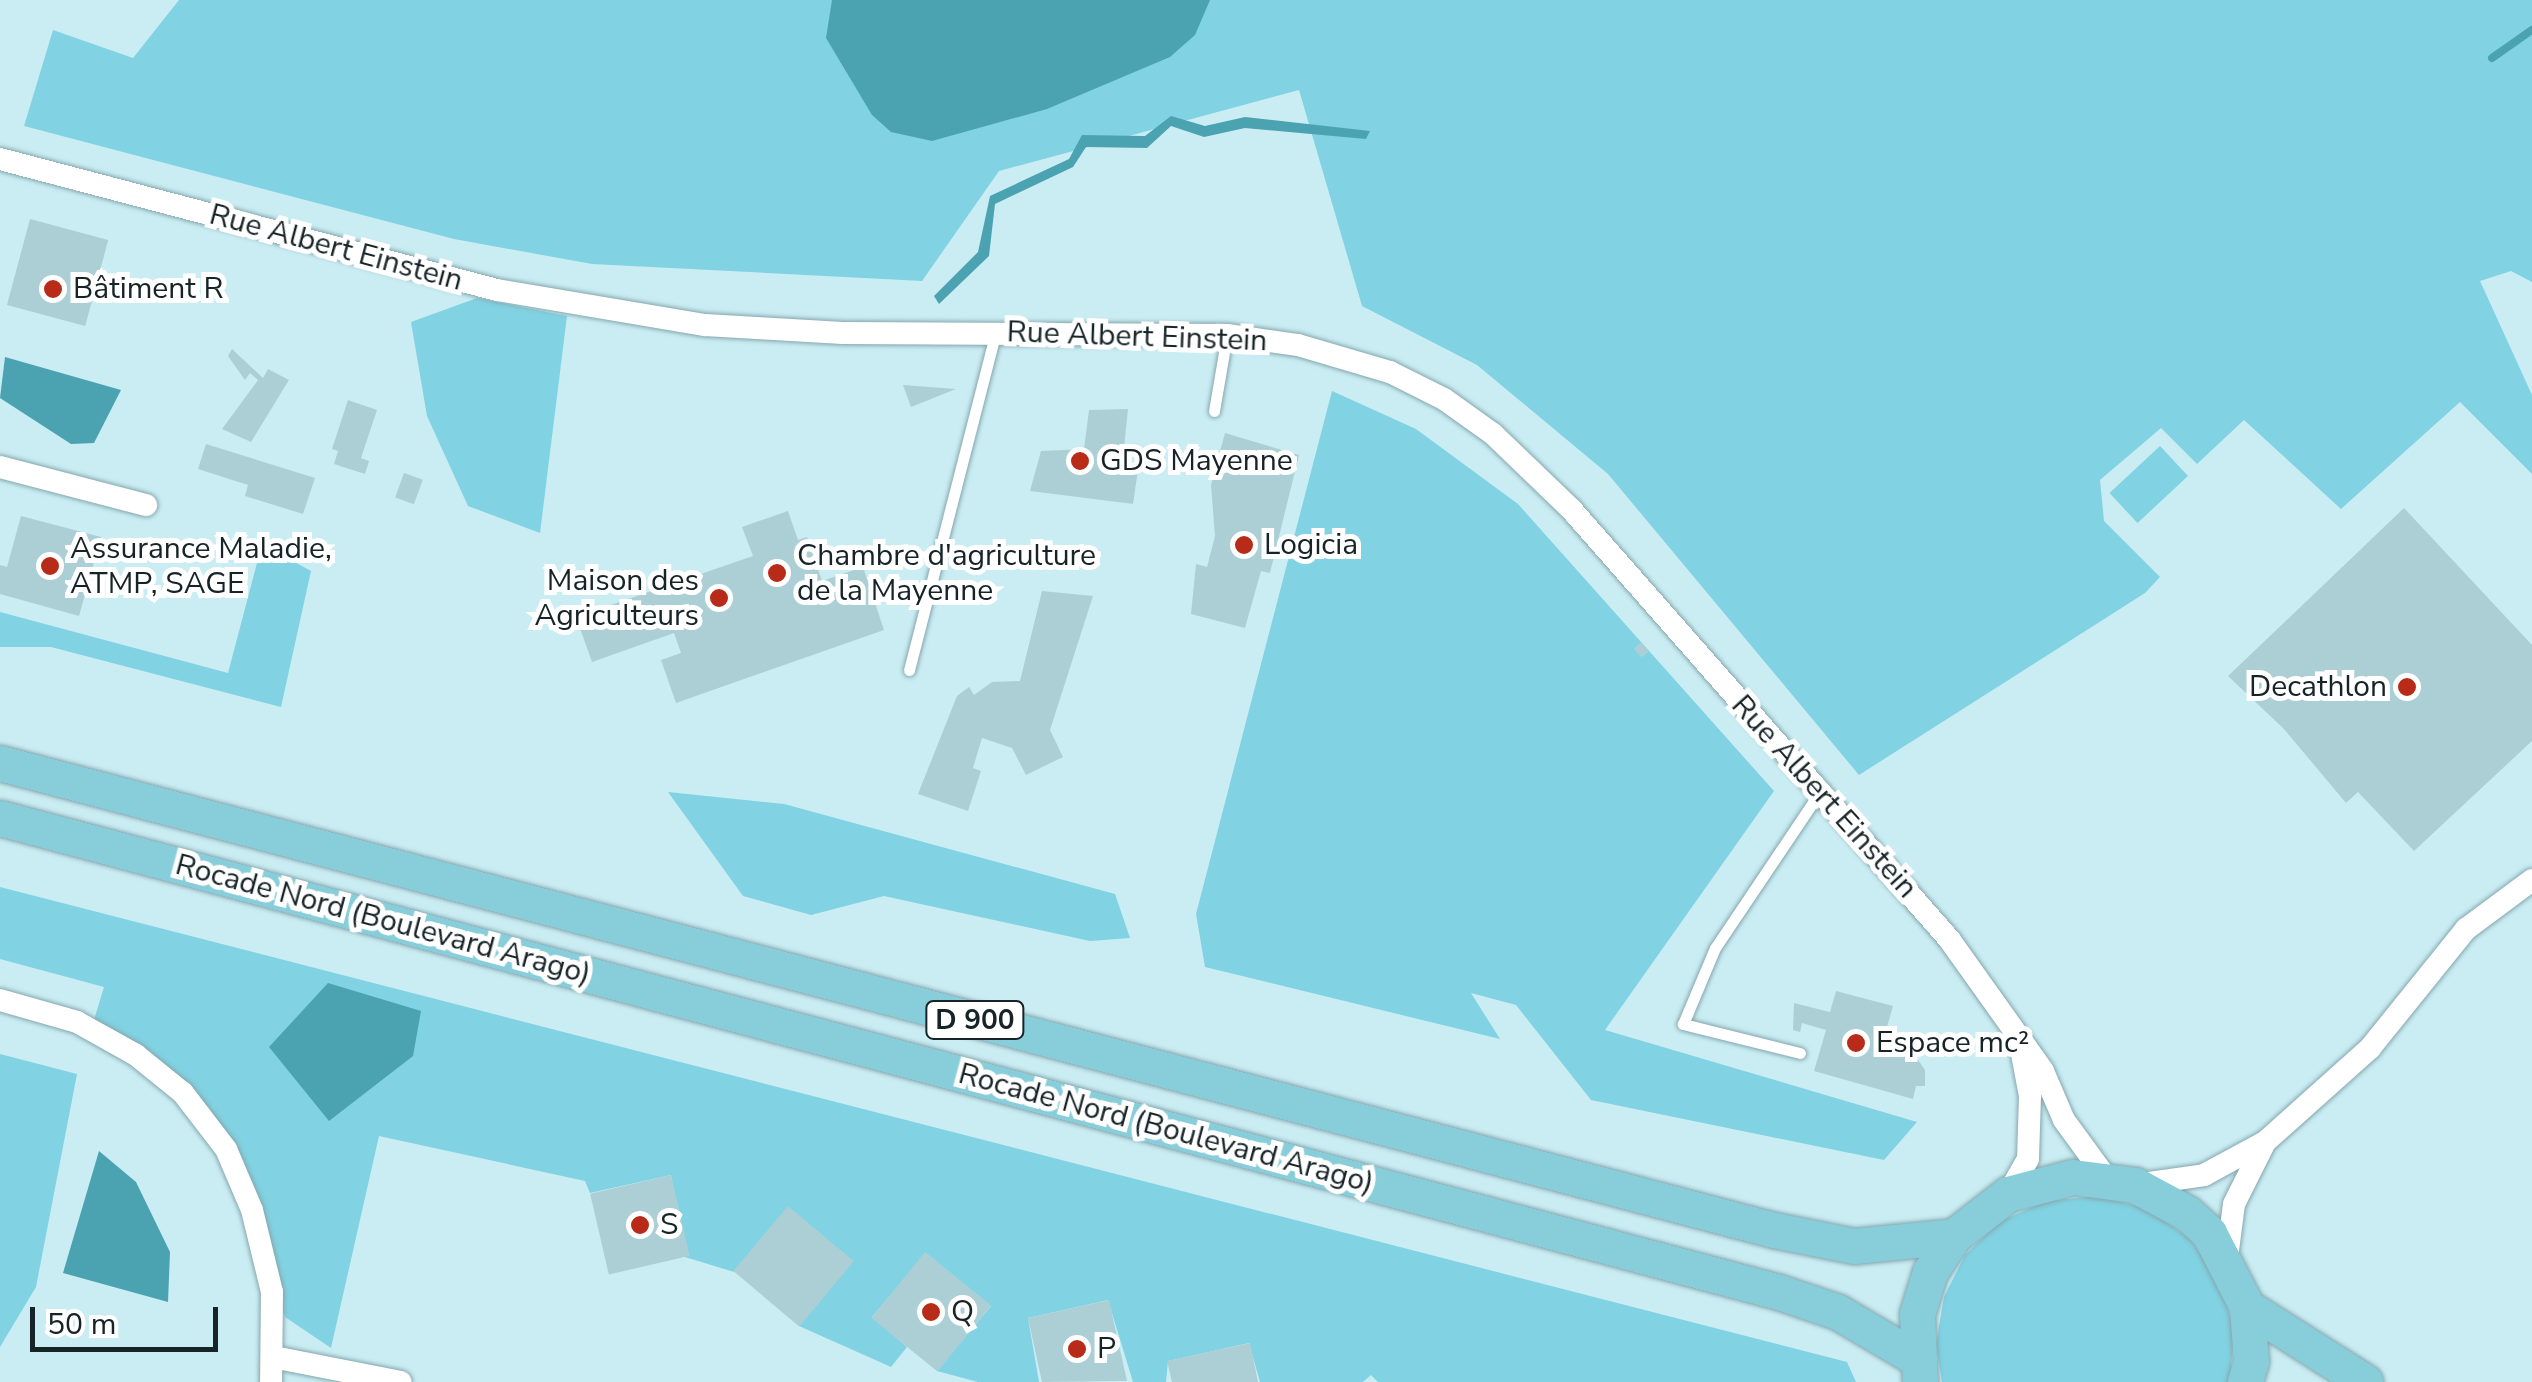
<!DOCTYPE html>
<meta charset="utf-8">
<style>
body{margin:0}
#map{position:relative;width:2532px;height:1382px;overflow:hidden;background:#caedf4;font-family:"Nunito Sans",sans-serif}
div>[style]{position:absolute}
[style*='--x']{left:calc(var(--x)*1px);top:calc(var(--y)*1px);width:calc(var(--w)*1px);rotate:calc(var(--a)*1deg)}
.green>*{inset:0;background:#81d2e2;transform-origin:0 0}
.water>*{inset:0;background:#4ba3b2}
.stream>*{height:8px;margin:-4px;padding:0 4px;transform-origin:4px;border-radius:4px;background:#4ba3b2}
.building>*{inset:0;background:#accfd5;transform-origin:0 0}
.roads{filter:drop-shadow(0 0 2px #85a6ad) drop-shadow(0 0 2px #85a6ad)}
.lane>*{height:11px;margin:-5.5px;padding:0 5.5px;transform-origin:5.5px;border-radius:5.5px;background:#fff}
.street>*{height:22px;margin:-11px;padding:0 11px;transform-origin:11px;border-radius:11px;background:#fff}
.primary>*{height:35px;margin:-17.5px;padding:0 17.5px;transform-origin:17.5px;border-radius:17.5px;background:#87ceda}
.dots>*{width:28px;height:28px;translate:-50% -50%;box-sizing:border-box;border:5px solid #fff;border-radius:50%}
span{translate:-50% -50%;white-space:nowrap;text-align:center;line-height:1.15;-webkit-text-stroke:10px #fff;paint-order:stroke}
.shield-label span{padding:2px 8px;background:#fff;border:2px solid;border-radius:8px;-webkit-text-stroke-width:0}
.shield-label{font-size:28px;color:#172427;font-weight:700}
.street-label{font-size:30px;color:#172427}
.poi-label{font-size:30px;color:#172427}
.left{translate:0 -50%;text-align:left}
.right{translate:-100% -50%;text-align:right}
.scale{position:absolute;left:30px;top:1307px;width:188px;height:45px;box-sizing:border-box;border:5px solid #172427;border-top:0;padding-left:12px;font-size:30px;line-height:35px;white-space:nowrap;color:#172427;-webkit-text-stroke:8px #fff;paint-order:stroke}
</style>
<div id="map">
<div class="green">
<div style="clip-path:polygon(179px 0,2532px 0,2532px 282px,2511px 271px,2480px 281px,2532px 395px,2532px 474px,2460px 402px,2341px 509px,2244px 420px,2197px 464px,2161px 428px,2100px 480px,2104px 521px,2160px 577px,2145px 593px,1859px 775px,1608px 474px,1477px 365px,1362px 306px,1299px 90px,999px 171px,922px 281px,592px 264px,454px 239px,24px 126px,53px 30px,133px 58px)"></div>
<div style="clip-path:polygon(477px 298px,567px 316px,540px 533px,468px 506px,427px 416px,411px 322px)"></div>
<div style="clip-path:polygon(1332px 391px,1416px 429px,1518px 504px,1774px 791px,1605px 1030px,1917px 1122px,1884px 1160px,1591px 1100px,1516px 1005px,1471px 993px,1500px 1039px,1205px 967px,1196px 914px)"></div>
<div style="left:2160px;top:446px;width:41px;height:69px;rotate:47deg"></div>
<div style="clip-path:polygon(262px 544px,311px 571px,281px 707px,51px 647px,0 647px,0 612px,228px 673px)"></div>
<div style="clip-path:polygon(668px 792px,784px 804px,1115px 894px,1130px 938px,1090px 941px,884px 896px,811px 915px,743px 896px)"></div>
<div style="clip-path:polygon(0 887px,1847px 1362px,1856px 1382px,1378px 1382px,1371px 1375px,1363px 1382px,1260px 1382px,1249px 1343px,1168px 1361px,1166px 1382px,1133px 1382px,1108px 1300px,1028px 1318px,1039px 1382px,978px 1382px,937px 1371px,991px 1306px,926px 1253px,872px 1317px,907px 1347px,891px 1367px,799px 1326px,853px 1261px,788px 1207px,734px 1272px,685px 1257px,671px 1175px,590px 1193px,585px 1181px,379px 1136px,331px 1348px,285px 1317px,224px 1135px,94px 1020px,104px 987px,0 959px)"></div>
<div style="clip-path:polygon(0 1054px,77px 1074px,36px 1287px,0 1347px)"></div>
<div style="clip-path:polygon(2098px 1196px,2148px 1209px,2190px 1239px,2220px 1281px,2234px 1331px,2230px 1382px,1942px 1382px,1936px 1344px,1944px 1297px,1965px 1255px,1999px 1222px,2046px 1201px)"></div>
</div>
<div class="water">
<div style="clip-path:polygon(832px 0,1210px 0,1195px 35px,1170px 57px,1047px 109px,932px 141px,891px 132px,872px 115px,826px 38px)"></div>
<div style="clip-path:polygon(1171px 116px,1205px 126px,1245px 117px,1370px 131px,1366px 139px,1245px 128px,1204px 137px,1171px 126px,1147px 148px,1086px 147px,1073px 167px,995px 204px,989px 256px,939px 304px,934px 296px,978px 252px,990px 196px,1069px 159px,1082px 135px,1145px 136px)"></div>
<div style="clip-path:polygon(5px 357px,121px 390px,94px 443px,71px 444px,0 398px)"></div>
<div style="clip-path:polygon(328px 983px,421px 1011px,413px 1056px,329px 1121px,269px 1047px)"></div>
<div style="clip-path:polygon(99px 1151px,136px 1182px,170px 1252px,168px 1302px,63px 1273px)"></div>
</div>
<div class="stream">
<div style="--x:2492;--y:58;--w:49;--a:-35"></div>
</div>
<div class="building">
<div style="left:30px;top:219px;width:81px;height:89px;rotate:15deg"></div>
<div style="clip-path:polygon(232px 349px,263px 378px,268px 369px,289px 380px,251px 442px,222px 429px,258px 380px,250px 373px,245px 380px,228px 356px)"></div>
<div style="clip-path:polygon(903px 385px,956px 389px,911px 407px)"></div>
<div style="clip-path:polygon(348px 400px,377px 410px,361px 458px,369px 461px,365px 474px,334px 464px,338px 451px,332px 449px)"></div>
<div style="clip-path:polygon(1128px 409px,1122px 468px,1138px 470px,1133px 504px,1030px 491px,1041px 451px,1084px 449px,1089px 410px)"></div>
<div style="clip-path:polygon(1225px 433px,1299px 455px,1270px 573px,1261px 571px,1245px 628px,1191px 614px,1196px 564px,1207px 567px,1215px 536px,1211px 485px)"></div>
<div style="clip-path:polygon(206px 444px,315px 478px,303px 514px,245px 496px,248px 485px,198px 469px)"></div>
<div style="left:404px;top:473px;width:20px;height:26px;rotate:20deg"></div>
<div style="clip-path:polygon(2404px 508px,2532px 645px,2532px 741px,2414px 851px,2358px 792px,2346px 803px,2284px 729px,2228px 676px)"></div>
<div style="clip-path:polygon(788px 511px,798px 540px,807px 537px,822px 581px,863px 567px,884px 630px,676px 703px,661px 660px,681px 653px,674px 633px,592px 662px,576px 617px,753px 556px,742px 527px)"></div>
<div style="clip-path:polygon(21px 516px,101px 537px,79px 616px,0 594px,0 565px,7px 567px)"></div>
<div style="clip-path:polygon(1042px 591px,1093px 596px,1050px 730px,1063px 757px,1026px 775px,1012px 748px,982px 738px,973px 768px,981px 771px,968px 811px,918px 794px,957px 696px,969px 687px,974px 695px,992px 682px,1020px 681px)"></div>
<div style="left:1641px;top:642px;width:12px;height:10px;rotate:48deg"></div>
<div style="clip-path:polygon(1836px 991px,1893px 1006px,1883px 1041px,1911px 1050px,1925px 1070px,1925px 1086px,1916px 1086px,1913px 1099px,1814px 1071px,1826px 1030px,1802px 1023px,1800px 1032px,1793px 1030px,1794px 1003px,1830px 1012px)"></div>
<div style="left:671px;top:1175px;width:83px;height:83px;rotate:77deg"></div>
<div style="left:788px;top:1206px;width:86px;height:85px;rotate:40deg"></div>
<div style="left:925px;top:1252px;width:85px;height:85px;rotate:39deg"></div>
<div style="clip-path:polygon(1109px 1300px,1127px 1381px,1042px 1382px,1028px 1318px)"></div>
<div style="clip-path:polygon(1250px 1343px,1258px 1382px,1172px 1382px,1167px 1361px)"></div>
</div>
<div class="roads">
<div class="lane">
<div style="--x:1214;--y:411;--w:77;--a:-80.3"></div>
<div style="--x:909;--y:670;--w:349;--a:-75.6"></div>
<div style="--x:1800;--y:1053;--w:121;--a:-166.1"></div>
<div style="--x:1683;--y:1024;--w:82;--a:-67.2"></div>
<div style="--x:1715;--y:948;--w:188;--a:-56.1"></div>
</div>
<div class="street">
<div style="--x:0;--y:159;--w:514;--a:14.77"></div>
<div style="--x:497;--y:290;--w:211;--a:9.6"></div>
<div style="--x:705;--y:325;--w:138;--a:3.3"></div>
<div style="--x:843;--y:333;--w:384;--a:0.3"></div>
<div style="--x:1227;--y:335;--w:72;--a:8"></div>
<div style="--x:1298;--y:345;--w:96;--a:16.4"></div>
<div style="--x:1390;--y:372;--w:60;--a:26.6"></div>
<div style="--x:1444;--y:399;--w:60;--a:35.5"></div>
<div style="--x:1493;--y:434;--w:108;--a:43.9"></div>
<div style="--x:1571;--y:509;--w:573;--a:48.68"></div>
<div style="--x:1949;--y:939;--w:162;--a:54.5"></div>
<div style="--x:2043;--y:1071;--w:53;--a:66.8"></div>
<div style="--x:2064;--y:1120;--w:73;--a:53.9"></div>
<div style="--x:0;--y:467;--w:151;--a:14.6"></div>
<div style="--x:0;--y:1000;--w:80;--a:15.9"></div>
<div style="--x:77;--y:1022;--w:68;--a:29.2"></div>
<div style="--x:136;--y:1055;--w:60;--a:39"></div>
<div style="--x:183;--y:1093;--w:71;--a:52.5"></div>
<div style="--x:226;--y:1149;--w:66;--a:66.9"></div>
<div style="--x:252;--y:1210;--w:84;--a:76.3"></div>
<div style="--x:272;--y:1292;--w:90;--a:90.6"></div>
<div style="--x:2135;--y:1185;--w:70;--a:-8.2"></div>
<div style="--x:2204;--y:1175;--w:69;--a:-28.4"></div>
<div style="--x:2265;--y:1142;--w:141;--a:-41.8"></div>
<div style="--x:2370;--y:1048;--w:153;--a:-51.1"></div>
<div style="--x:2466;--y:929;--w:82;--a:-36.6"></div>
<div style="--x:2008;--y:1194;--w:40;--a:-60.3"></div>
<div style="--x:2028;--y:1159;--w:63;--a:-88.2"></div>
<div style="--x:2030;--y:1096;--w:48;--a:-100.8"></div>
<div style="--x:2227;--y:1258;--w:54;--a:-82.6"></div>
<div style="--x:2234;--y:1204;--w:69;--a:-63.4"></div>
<div style="--x:273;--y:1357;--w:130;--a:11.1"></div>
</div>
<div class="primary">
<div style="--x:0;--y:763;--w:1834;--a:14.75"></div>
<div style="--x:1774;--y:1230;--w:82;--a:11.3"></div>
<div style="--x:1854;--y:1246;--w:100;--a:-5.7"></div>
<div style="--x:0;--y:818;--w:1841;--a:14.92"></div>
<div style="--x:1779;--y:1292;--w:62;--a:18.7"></div>
<div style="--x:1838;--y:1312;--w:88;--a:30.6"></div>
<div style="--x:2247;--y:1307;--w:140;--a:32.4"></div>
<div style="--x:1920;--y:1382;--w:68;--a:-92.5"></div>
<div style="--x:1917;--y:1314;--w:44;--a:-72.8"></div>
<div style="--x:1930;--y:1272;--w:43;--a:-56.3"></div>
<div style="--x:1954;--y:1236;--w:68;--a:-37.9"></div>
<div style="--x:2008;--y:1194;--w:67;--a:-14.7"></div>
<div style="--x:2073;--y:1177;--w:63;--a:7.4"></div>
<div style="--x:2135;--y:1185;--w:59;--a:28.3"></div>
<div style="--x:2187;--y:1213;--w:30;--a:42"></div>
<div style="--x:2209;--y:1233;--w:83;--a:62.8"></div>
<div style="--x:2247;--y:1307;--w:54;--a:85.8"></div>
<div style="--x:2251;--y:1361;--w:22;--a:106"></div>
</div>
</div>
<div class="dots">
<div style="left:53px;top:289px;background:#b82b19"></div>
<div style="left:1080px;top:461px;background:#b82b19"></div>
<div style="left:1244px;top:545px;background:#b82b19"></div>
<div style="left:50px;top:566px;background:#b82b19"></div>
<div style="left:777px;top:573px;background:#b82b19"></div>
<div style="left:719px;top:598px;background:#b82b19"></div>
<div style="left:2407px;top:687px;background:#b82b19"></div>
<div style="left:1856px;top:1043px;background:#b82b19"></div>
<div style="left:640px;top:1225px;background:#b82b19"></div>
<div style="left:931px;top:1312px;background:#b82b19"></div>
<div style="left:1077px;top:1349px;background:#b82b19"></div>
</div>
<div class="shield-label">
<span style="left:975px;top:1020px">D 900</span>
</div>
<div class="street-label">
<span style="left:336px;top:248px;rotate:15deg">Rue Albert Einstein</span>
<span style="left:1137px;top:337px;rotate:2deg">Rue Albert Einstein</span>
<span style="left:1824px;top:797px;rotate:48deg">Rue Albert Einstein</span>
<span style="left:383px;top:920px;rotate:15deg">Rocade Nord (Boulevard Arago)</span>
<span style="left:1166px;top:1129px;rotate:15deg">Rocade Nord (Boulevard Arago)</span>
</div>
<div class="poi-label">
<span class="left" style="left:73px;top:289px">Bâtiment R</span>
<span class="left" style="left:1100px;top:461px">GDS Mayenne</span>
<span class="left" style="left:1264px;top:545px">Logicia</span>
<span class="left" style="left:70px;top:566px">Assurance Maladie,<br>ATMP, SAGE</span>
<span class="left" style="left:797px;top:573px">Chambre d'agriculture<br>de la Mayenne</span>
<span class="right" style="left:699px;top:598px">Maison des<br>Agriculteurs</span>
<span class="right" style="left:2387px;top:687px">Decathlon</span>
<span class="left" style="left:1876px;top:1043px">Espace mc²</span>
<span class="left" style="left:660px;top:1225px">S</span>
<span class="left" style="left:951px;top:1312px">Q</span>
<span class="left" style="left:1097px;top:1349px">P</span>
</div>
<div class="scale">50 m</div>
</div>
